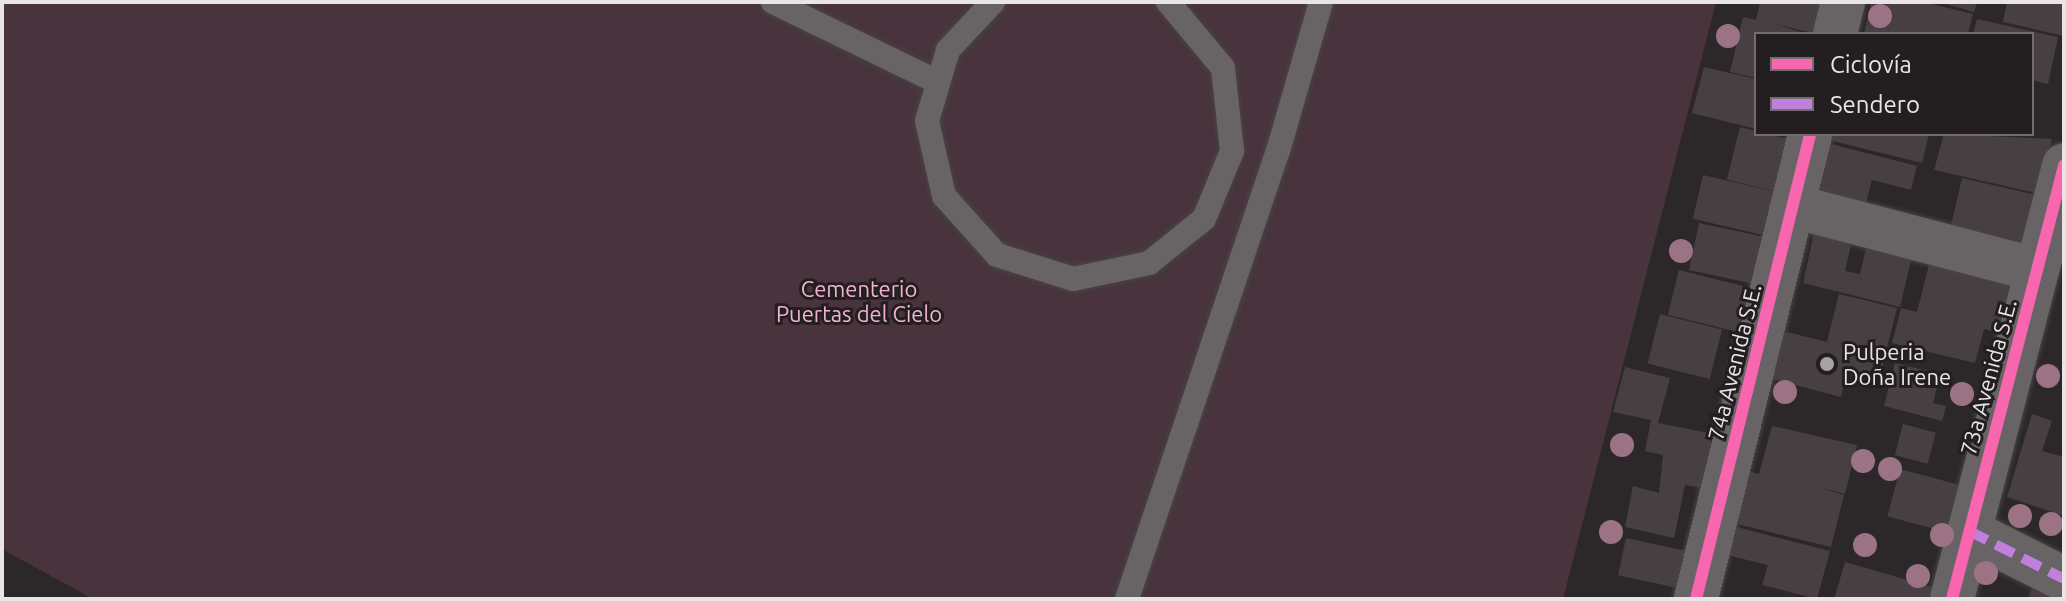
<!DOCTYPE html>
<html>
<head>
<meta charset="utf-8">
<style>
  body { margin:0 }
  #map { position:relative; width:2066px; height:601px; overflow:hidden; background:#2c282a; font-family:Ubuntu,sans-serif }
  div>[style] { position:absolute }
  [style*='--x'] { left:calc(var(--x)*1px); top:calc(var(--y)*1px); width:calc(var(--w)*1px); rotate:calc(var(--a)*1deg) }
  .green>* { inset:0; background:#49343e }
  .building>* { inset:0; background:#483f43; transform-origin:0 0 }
  .roads { filter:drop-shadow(0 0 2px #474445) drop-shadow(0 0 2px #474445) }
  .service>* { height:24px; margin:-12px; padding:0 12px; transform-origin:12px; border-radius:12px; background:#686466 }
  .minor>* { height:44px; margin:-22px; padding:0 22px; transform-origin:22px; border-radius:22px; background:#686466 }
  .quiet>* { height:10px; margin-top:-5px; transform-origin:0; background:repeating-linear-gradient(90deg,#c07fdc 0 20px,transparent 0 30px) }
  .cycleway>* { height:12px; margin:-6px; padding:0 6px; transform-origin:6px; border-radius:6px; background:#f766af }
  .trees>* { width:24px; height:24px; margin:-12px; border-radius:50%; background:#9b7385 }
  .dots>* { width:22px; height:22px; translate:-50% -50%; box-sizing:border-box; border:4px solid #231e20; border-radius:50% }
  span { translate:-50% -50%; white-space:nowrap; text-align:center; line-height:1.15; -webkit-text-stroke:6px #231e20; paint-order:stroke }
  .park-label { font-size:22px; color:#f5b1d0 }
  .poi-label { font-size:22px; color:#e9e5e7 }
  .left { translate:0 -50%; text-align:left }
  .street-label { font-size:22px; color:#e9e5e7 }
  .frame { position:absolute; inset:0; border:4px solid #e9e5e7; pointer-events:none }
  .legend { position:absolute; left:1754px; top:32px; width:280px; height:104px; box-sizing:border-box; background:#231e20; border:2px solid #726e70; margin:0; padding:10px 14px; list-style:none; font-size:24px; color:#e9e5e7 }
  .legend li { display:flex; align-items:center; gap:16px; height:40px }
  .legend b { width:40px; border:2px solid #726e70 }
</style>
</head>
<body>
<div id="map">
  <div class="green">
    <div style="clip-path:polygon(2px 2px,1716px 2px,1563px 599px,93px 599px,2px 549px)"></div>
  </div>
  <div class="building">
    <div style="clip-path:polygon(1760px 2px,1834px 2px,1817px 34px,1775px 24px,1807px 34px,1756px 34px,1756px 78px,1730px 72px,1743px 17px,1756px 20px)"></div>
    <div style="clip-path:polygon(1871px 2px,1924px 2px,1973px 14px,1968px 34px,1864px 34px)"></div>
    <div style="clip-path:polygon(1939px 2px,1977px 2px,1974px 12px)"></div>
    <div style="clip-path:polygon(2007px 2px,2064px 2px,2064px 36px,2003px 22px)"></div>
    <div style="clip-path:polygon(1977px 19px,2058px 37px,2048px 84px,2032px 80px,2032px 34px,1973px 34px)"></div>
    <div style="clip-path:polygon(1704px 67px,1756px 79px,1756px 129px,1692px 113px)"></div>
    <div style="left:1740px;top:127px;width:60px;height:54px;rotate:14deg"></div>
    <div style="clip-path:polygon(1827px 134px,1929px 134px,1922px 163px,1825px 139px)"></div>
    <div style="clip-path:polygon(1944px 134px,2052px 139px,2036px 193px,1934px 170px)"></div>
    <div style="clip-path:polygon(1823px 142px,1917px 166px,1911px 190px,1872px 180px,1864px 210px,1811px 196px)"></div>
    <div style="left:1703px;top:175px;width:84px;height:45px;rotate:13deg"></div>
    <div style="left:1962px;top:178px;width:76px;height:54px;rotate:13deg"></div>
    <div style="left:1699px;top:223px;width:79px;height:48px;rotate:12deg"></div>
    <div style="clip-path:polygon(1814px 233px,1852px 241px,1845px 271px,1860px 274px,1867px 245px,1912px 256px,1900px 307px,1803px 283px)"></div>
    <div style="clip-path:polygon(1930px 261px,2014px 281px,2002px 333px,1984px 329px,1975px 363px,1892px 343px,1901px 308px,1917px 312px)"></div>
    <div style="left:1679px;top:270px;width:72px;height:46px;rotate:14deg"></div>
    <div style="clip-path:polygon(1839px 294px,1897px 308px,1885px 355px,1837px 344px,1885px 357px,1879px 380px,1847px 371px,1841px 397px,1768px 378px,1779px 330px,1827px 342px)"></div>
    <div style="left:1660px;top:314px;width:64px;height:51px;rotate:14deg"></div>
    <div style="clip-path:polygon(1895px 363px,1940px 374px,1933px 403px,1946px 406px,1942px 421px,1884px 406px)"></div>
    <div style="clip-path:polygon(1625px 367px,1670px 378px,1658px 423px,1714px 434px,1701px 488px,1685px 485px,1674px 538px,1625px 527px,1633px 486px,1659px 493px,1663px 455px,1645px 451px,1651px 420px,1613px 412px)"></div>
    <div style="clip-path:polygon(2032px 414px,2052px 421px,2042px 451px,2064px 457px,2064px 516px,2007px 497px)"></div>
    <div style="left:1903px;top:424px;width:34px;height:32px;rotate:15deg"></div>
    <div style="clip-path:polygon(1772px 426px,1857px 445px,1845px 494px,1814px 486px,1844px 495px,1831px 547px,1725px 521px,1738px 469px,1759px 474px)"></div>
    <div style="left:1900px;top:469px;width:64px;height:49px;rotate:15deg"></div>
    <div style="clip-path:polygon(1725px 524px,1830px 551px,1817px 599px,1762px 585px,1768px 565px,1718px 553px)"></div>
    <div style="left:1626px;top:538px;width:66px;height:38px;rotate:12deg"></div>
    <div style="clip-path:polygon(1845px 562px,1936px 588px,1933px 599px,1834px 599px)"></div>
    <div style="clip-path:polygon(2037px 574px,2064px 599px,2028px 599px)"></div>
  </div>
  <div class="roads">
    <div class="service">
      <div style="--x:773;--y:2;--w:183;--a:25.9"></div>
      <div style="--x:993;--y:2;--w:66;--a:133.2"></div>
      <div style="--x:948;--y:50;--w:74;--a:106.5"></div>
      <div style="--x:927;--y:121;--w:77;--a:77.2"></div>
      <div style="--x:944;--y:196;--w:79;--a:48.1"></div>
      <div style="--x:997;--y:255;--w:80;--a:17.5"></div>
      <div style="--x:1073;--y:279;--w:78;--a:-11.9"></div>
      <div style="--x:1149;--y:263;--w:70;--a:-38.7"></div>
      <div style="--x:1204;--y:219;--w:74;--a:-67.6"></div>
      <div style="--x:1232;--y:151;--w:83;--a:-96.2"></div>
      <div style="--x:1223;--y:68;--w:86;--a:-129.8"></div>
      <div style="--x:1127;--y:599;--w:473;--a:-71.4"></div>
      <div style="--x:1278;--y:151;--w:155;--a:-73.9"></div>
    </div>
    <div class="minor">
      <div style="--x:1835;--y:34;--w:33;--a:-76"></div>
      <div style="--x:1793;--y:206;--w:252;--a:14.7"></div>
      <div style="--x:1969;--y:531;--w:106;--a:26.8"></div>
      <div style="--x:1696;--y:599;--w:479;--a:-76.2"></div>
      <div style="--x:1952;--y:599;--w:448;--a:-75.5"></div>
    </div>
  </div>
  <div class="quiet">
    <div style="--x:1969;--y:531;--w:106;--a:26.8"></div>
  </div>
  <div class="cycleway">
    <div style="--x:1696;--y:599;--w:479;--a:-76.2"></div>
    <div style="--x:1952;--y:599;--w:448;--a:-75.5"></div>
  </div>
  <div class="trees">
    <div style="left:1880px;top:16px"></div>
    <div style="left:1728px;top:36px"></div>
    <div style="left:1681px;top:251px"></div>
    <div style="left:2048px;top:376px"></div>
    <div style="left:1785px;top:392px"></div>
    <div style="left:1962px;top:394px"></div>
    <div style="left:1622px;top:445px"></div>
    <div style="left:1863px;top:461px"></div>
    <div style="left:1890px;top:469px"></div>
    <div style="left:2020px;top:516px"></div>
    <div style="left:2051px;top:524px"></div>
    <div style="left:1611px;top:532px"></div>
    <div style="left:1942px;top:535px"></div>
    <div style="left:1865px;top:545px"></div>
    <div style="left:1986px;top:573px"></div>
    <div style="left:1918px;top:576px"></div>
  </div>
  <div class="dots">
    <div style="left:1827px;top:364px;background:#a7a3a5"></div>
  </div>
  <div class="park-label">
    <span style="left:859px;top:301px">Cementerio<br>Puertas del Cielo</span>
  </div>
  <div class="poi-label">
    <span class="left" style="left:1843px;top:364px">Pulperia<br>Doña Irene</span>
  </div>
  <div class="street-label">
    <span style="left:1734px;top:362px;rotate:-76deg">74a Avenida S.E.</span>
    <span style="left:1988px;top:377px;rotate:-75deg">73a Avenida S.E.</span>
  </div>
  <div class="frame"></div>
  <ul class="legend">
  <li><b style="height:10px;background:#f766af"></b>Ciclovía</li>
  <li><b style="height:10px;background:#c07fdc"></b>Sendero</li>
  </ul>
</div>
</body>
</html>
